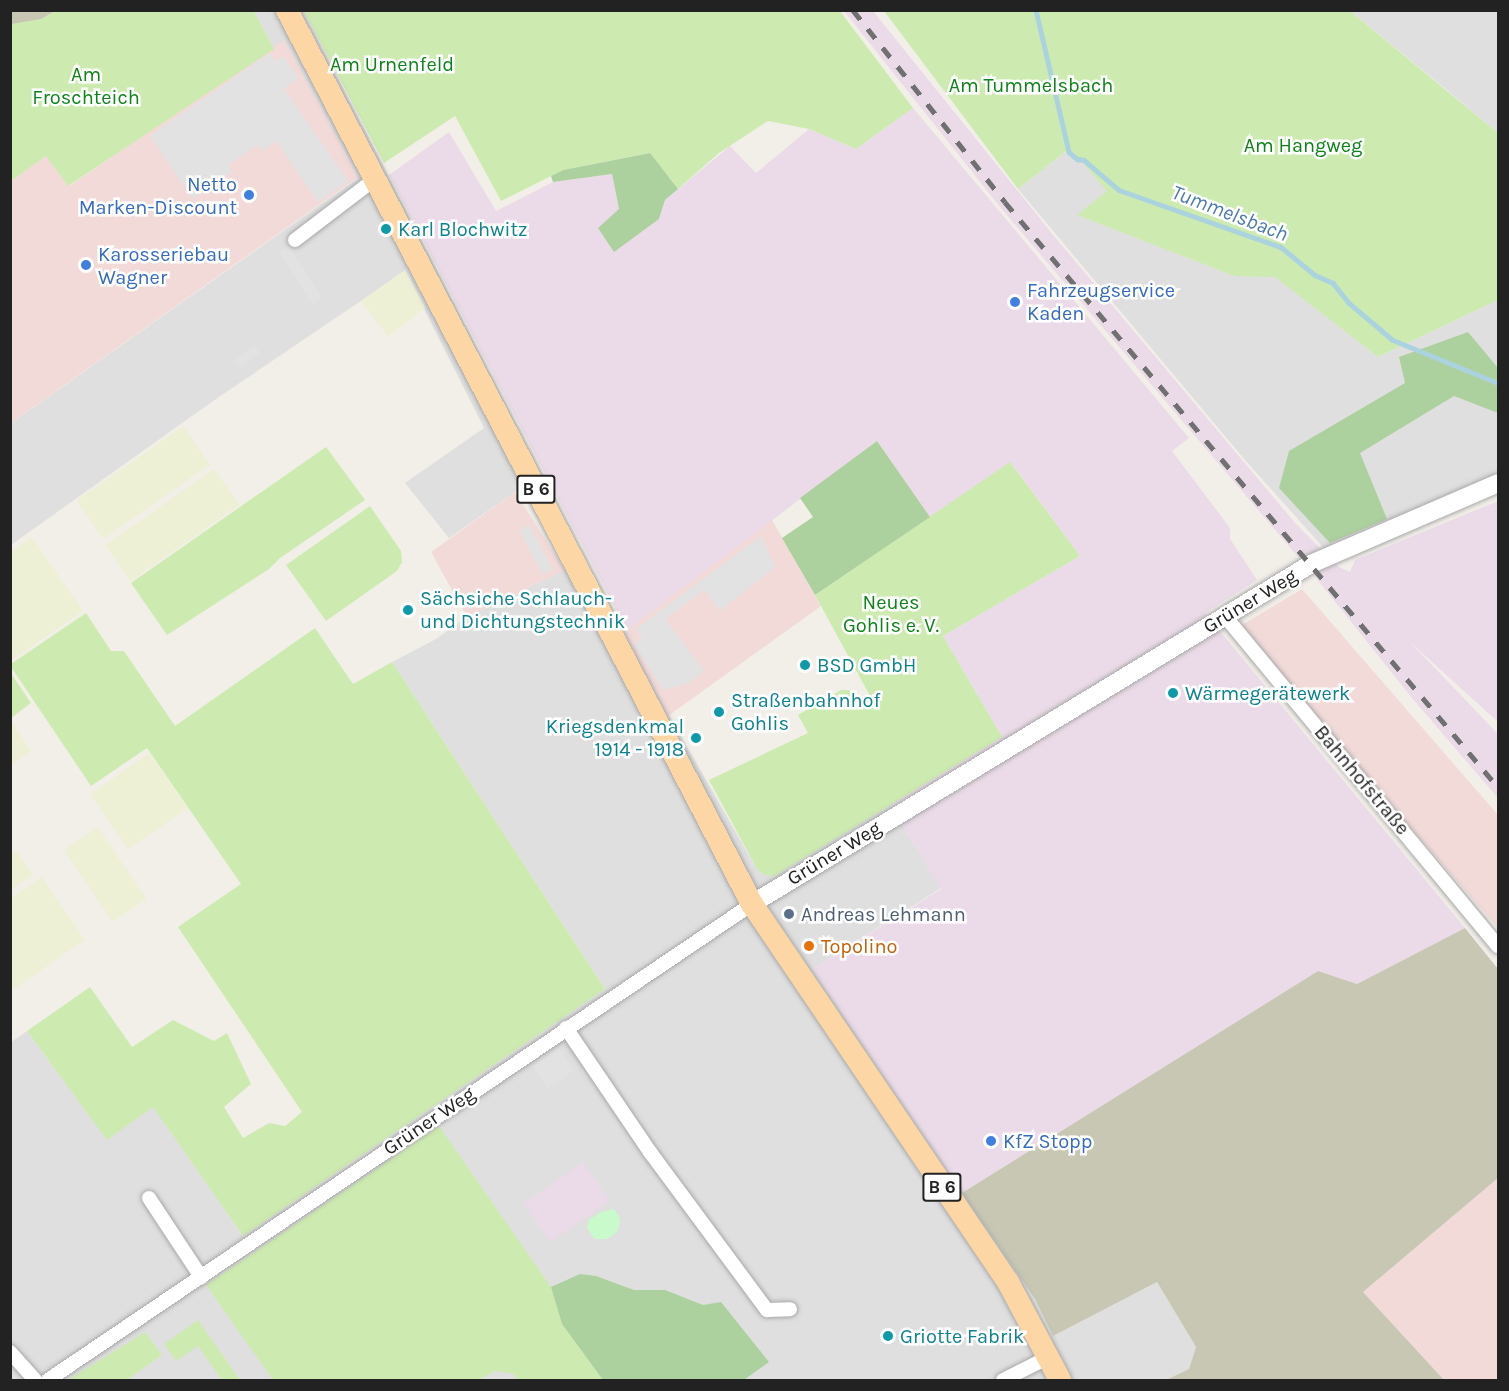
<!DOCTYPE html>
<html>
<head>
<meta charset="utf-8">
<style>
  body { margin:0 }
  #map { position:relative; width:1509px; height:1391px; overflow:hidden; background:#f2efe9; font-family:Karla,sans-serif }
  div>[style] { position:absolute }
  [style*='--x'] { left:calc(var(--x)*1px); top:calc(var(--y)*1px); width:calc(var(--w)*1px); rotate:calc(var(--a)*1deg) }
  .residential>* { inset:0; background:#e0dfdf }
  .commercial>* { inset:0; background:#f2dad9 }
  .industrial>* { inset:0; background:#ebdbe8; transform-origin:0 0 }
  .construction>* { inset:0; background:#c7c7b4 }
  .farmland>* { inset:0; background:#eef0d5; transform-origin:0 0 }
  .grass>* { inset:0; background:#cdebb0 }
  .forest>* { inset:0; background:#add19e }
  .park>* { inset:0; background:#c8facc }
  .parking>* { inset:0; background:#e2e2e2; transform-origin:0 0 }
  .stream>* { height:4.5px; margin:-2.25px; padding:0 2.25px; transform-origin:2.25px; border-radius:2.25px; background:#aad3df }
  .roads { filter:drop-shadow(0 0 2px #a9a9a9) drop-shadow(0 0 2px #a9a9a9) }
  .minor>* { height:14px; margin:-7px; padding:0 7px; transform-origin:7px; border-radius:7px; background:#fff }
  .tertiary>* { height:18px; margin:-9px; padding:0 9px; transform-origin:9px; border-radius:9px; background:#fff }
  .primary>* { height:22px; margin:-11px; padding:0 11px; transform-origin:11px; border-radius:11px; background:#fcd6a4 }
  .rail>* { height:4.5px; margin-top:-2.25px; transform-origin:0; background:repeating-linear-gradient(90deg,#707070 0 12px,transparent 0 24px) }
  .dots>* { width:16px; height:16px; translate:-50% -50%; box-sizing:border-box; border:3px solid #fff; border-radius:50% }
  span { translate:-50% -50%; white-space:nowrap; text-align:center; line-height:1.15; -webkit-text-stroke:5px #fff; paint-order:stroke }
  .shield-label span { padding:2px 4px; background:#fff; border:2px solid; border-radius:4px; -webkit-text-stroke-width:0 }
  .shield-label { font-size:18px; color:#222; font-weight:700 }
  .park-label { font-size:20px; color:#0c8416 }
  .shop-label { font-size:20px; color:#366cbe }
  .right { translate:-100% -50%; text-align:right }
  .left { translate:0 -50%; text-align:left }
  .culture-label { font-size:20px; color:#0d838f }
  .street-label { font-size:20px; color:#222 }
  .service-label { font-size:20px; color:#4e5e75 }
  .food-label { font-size:20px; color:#c56008 }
  .water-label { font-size:21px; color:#4a7aab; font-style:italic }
  .frame { position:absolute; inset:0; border:12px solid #222; pointer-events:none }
</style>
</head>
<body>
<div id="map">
  <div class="residential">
    <div style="clip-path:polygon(254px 11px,304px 11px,544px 479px,515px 492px,449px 538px,405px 483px,484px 428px,405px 271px,213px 401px,11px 545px,10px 424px,358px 178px,284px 40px,274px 49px)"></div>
    <div style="clip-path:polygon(1350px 11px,1498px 11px,1498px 133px,1442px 86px)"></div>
    <div style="clip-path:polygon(1070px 148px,1108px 191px,1078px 215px,1234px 276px,1275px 276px,1378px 357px,1498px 300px,1498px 483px,1331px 556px,1245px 460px,1018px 189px)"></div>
    <div style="clip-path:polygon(585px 560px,622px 633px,757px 869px,774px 876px,889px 804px,941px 888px,812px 969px,1035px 1299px,1053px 1336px,1157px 1282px,1196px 1347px,1189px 1369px,1166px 1380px,11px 1380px,10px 1043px,27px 1031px,107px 1139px,153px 1106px,243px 1236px,605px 989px,392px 662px,436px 639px,467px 617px)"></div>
  </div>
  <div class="commercial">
    <div style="clip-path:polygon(284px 40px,358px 177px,11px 423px,10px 181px,46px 156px,69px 186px)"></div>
    <div style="clip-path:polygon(515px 492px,565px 570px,467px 617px,431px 552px)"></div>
    <div style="clip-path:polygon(772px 520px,821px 606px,668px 716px,622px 633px)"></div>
    <div style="clip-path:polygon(1302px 589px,1498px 815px,1498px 928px,1345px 752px,1242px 625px)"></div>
    <div style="clip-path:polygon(1498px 1178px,1498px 1380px,1444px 1380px,1363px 1292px)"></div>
  </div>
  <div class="industrial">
    <div style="clip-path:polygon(844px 11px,873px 11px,1054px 236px,1296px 524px,1339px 567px,1350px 572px,1355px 560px,1498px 501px,1498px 722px,1410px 642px,1498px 734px,1498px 798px,1412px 698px,1316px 578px,1000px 207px)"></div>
    <div style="clip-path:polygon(913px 108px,1189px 438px,1172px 451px,1230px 528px,1230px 539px,1257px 580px,1205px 613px,1465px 928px,1357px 984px,1318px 971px,962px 1193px,812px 969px,941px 889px,889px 804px,1002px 737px,943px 636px,1080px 556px,1011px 463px,930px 517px,877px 441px,627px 630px,389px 175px,449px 132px,496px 211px,553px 182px,612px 174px,619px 209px,659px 219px,665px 200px,730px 146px,756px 173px,809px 129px,856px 149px)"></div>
    <div style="left:583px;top:1162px;width:47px;height:73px;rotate:55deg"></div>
  </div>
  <div class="construction">
    <div style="clip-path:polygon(11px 11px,55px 11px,42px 19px,14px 25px,11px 24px)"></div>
    <div style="clip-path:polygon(1465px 928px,1498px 969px,1498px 1178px,1363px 1292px,1444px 1380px,1166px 1380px,1189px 1369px,1196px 1347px,1157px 1282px,1053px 1336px,1035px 1299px,962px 1193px,1318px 971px,1357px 984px)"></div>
  </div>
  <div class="farmland">
    <div style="clip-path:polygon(405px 270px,425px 308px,388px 337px,361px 301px)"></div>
    <div style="left:183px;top:426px;width:47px;height:130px;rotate:55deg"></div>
    <div style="left:214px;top:469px;width:44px;height:133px;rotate:55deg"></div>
    <div style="clip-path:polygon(32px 537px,83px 611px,11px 661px,11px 552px)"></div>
    <div style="clip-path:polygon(11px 720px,31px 751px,11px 764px,10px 764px)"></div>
    <div style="left:149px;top:753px;width:67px;height:72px;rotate:55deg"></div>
    <div style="left:98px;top:827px;width:87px;height:41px;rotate:56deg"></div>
    <div style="clip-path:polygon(16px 850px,33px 875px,11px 890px,11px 854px)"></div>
    <div style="clip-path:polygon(42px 877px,85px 940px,11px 991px,11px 898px)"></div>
  </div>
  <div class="grass">
    <div style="clip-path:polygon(55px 11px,254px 11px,274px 49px,68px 186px,46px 156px,11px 181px,11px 24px,42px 19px)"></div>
    <div style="clip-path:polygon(304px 11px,840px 11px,913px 108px,856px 149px,809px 129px,768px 121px,719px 153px,678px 189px,649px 153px,563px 170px,501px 201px,455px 116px,384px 163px)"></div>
    <div style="clip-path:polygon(884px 11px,1350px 11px,1498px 133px,1498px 300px,1378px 357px,1275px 277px,1234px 276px,1077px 215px,1107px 191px,1070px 148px,1018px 189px)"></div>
    <div style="clip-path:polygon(326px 447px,365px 500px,280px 558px,269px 569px,167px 635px,131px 583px)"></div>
    <div style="clip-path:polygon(1010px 462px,1080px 556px,943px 636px,1002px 737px,774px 876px,764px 875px,757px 869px,709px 780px,808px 733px,798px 715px,841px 690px,849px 690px,865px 699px,870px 696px,815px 595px)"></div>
    <div style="clip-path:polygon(370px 506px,401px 551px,402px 562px,397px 571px,326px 621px,286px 565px)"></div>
    <div style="clip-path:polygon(86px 613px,111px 651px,124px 651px,175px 726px,315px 628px,353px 684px,392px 662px,605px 989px,243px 1236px,153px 1107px,107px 1140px,27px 1031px,90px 987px,132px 1047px,173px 1020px,214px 1041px,227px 1033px,251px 1084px,224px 1107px,243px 1138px,269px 1123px,285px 1126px,302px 1112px,178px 927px,241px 884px,147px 748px,91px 786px,11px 667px,11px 664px)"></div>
    <div style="clip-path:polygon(10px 672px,31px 703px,11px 718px,10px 718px)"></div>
    <div style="clip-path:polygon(439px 1126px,551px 1287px,562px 1324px,603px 1380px,517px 1380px,514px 1374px,495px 1371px,479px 1380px,273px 1380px,206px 1285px)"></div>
    <div style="clip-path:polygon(198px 1320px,240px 1380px,222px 1380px,198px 1346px,176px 1361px,164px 1344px)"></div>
    <div style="clip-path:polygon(145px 1332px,162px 1355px,127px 1380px,68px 1380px)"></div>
  </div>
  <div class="forest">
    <div style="clip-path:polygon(650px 153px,678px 189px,665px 200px,659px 219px,614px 252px,598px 228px,619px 209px,612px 174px,553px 182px,551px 176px,563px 170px)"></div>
    <div style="clip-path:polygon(1468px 332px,1498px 368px,1498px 413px,1454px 396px,1360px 453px,1387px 519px,1330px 543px,1279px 488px,1289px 451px,1405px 383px,1399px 357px)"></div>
    <div style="clip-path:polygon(877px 441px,930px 517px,815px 595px,782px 538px,813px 517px,800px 498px)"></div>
    <div style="clip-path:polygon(580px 1274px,596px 1276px,634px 1290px,665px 1290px,703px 1305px,721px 1302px,769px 1362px,744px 1380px,603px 1380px,562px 1324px,551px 1287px)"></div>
  </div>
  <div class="park">
    <div style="clip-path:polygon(613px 1209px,618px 1214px,620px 1222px,617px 1232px,607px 1239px,595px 1239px,587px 1228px,589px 1220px,601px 1212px)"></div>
  </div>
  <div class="parking">
    <div style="clip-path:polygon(270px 53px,275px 61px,283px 56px,298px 78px,284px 89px,348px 181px,318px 202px,276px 141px,262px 151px,257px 145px,228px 165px,232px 172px,193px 199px,150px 136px)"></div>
    <div style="left:289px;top:246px;width:61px;height:12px;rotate:57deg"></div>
    <div style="left:254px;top:345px;width:10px;height:25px;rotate:53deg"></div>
    <div style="left:529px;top:525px;width:50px;height:11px;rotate:62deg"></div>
    <div style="clip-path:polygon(761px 536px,775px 567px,720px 611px,704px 590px,665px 619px,704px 671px,689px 683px,664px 690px,634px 645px,642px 637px,636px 629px)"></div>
    <div style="left:559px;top:1048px;width:27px;height:32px;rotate:56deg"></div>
  </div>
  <div class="stream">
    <div style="--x:1036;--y:10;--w:146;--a:76.9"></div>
    <div style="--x:1069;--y:152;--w:11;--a:41"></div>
    <div style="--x:1077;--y:159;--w:7;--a:8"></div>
    <div style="--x:1084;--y:160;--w:46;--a:40.6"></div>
    <div style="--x:1119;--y:190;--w:172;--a:19.4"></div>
    <div style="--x:1281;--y:247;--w:44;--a:39.5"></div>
    <div style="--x:1315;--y:275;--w:20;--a:24"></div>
    <div style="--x:1333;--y:283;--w:26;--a:51"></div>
    <div style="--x:1349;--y:303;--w:57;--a:40.1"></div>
    <div style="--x:1393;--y:340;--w:113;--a:22.3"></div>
  </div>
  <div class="roads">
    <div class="minor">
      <div style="--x:295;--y:240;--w:101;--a:-37.3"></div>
      <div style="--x:1224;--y:615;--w:430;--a:50.4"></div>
      <div style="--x:566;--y:1028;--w:150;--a:55.9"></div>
      <div style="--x:650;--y:1152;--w:197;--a:53.5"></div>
      <div style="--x:767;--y:1310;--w:23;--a:-2"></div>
      <div style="--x:149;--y:1198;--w:95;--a:56.6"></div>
      <div style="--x:10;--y:1352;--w:38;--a:48"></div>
      <div style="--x:48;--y:1380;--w:850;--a:-34.06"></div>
      <div style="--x:1003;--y:1380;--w:51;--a:-26.6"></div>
    </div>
    <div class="tertiary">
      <div style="--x:752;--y:904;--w:654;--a:-31.31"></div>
      <div style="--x:1311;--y:564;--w:204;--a:-23.4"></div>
    </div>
    <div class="primary">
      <div style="--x:287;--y:10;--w:1008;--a:62.52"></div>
      <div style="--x:752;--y:904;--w:457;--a:55.9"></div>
      <div style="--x:1008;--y:1282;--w:111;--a:62"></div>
    </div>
  </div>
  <div class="rail">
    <div style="--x:853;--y:10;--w:245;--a:51.6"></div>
    <div style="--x:1005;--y:202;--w:765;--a:49.88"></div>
  </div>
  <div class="dots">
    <div style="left:249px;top:195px;background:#3f7fe0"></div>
    <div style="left:386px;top:229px;background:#0f9aa8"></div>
    <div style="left:86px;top:265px;background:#3f7fe0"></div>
    <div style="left:1015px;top:302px;background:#3f7fe0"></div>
    <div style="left:408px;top:610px;background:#0f9aa8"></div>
    <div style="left:805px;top:665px;background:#0f9aa8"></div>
    <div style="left:1173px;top:693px;background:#0f9aa8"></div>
    <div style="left:719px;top:712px;background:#0f9aa8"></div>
    <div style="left:696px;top:738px;background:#0f9aa8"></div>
    <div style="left:789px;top:914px;background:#5c6f8a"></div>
    <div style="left:809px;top:946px;background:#e8710a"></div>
    <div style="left:991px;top:1141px;background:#3f7fe0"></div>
    <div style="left:888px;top:1336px;background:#0f9aa8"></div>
  </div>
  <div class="shield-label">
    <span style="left:536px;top:489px">B 6</span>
    <span style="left:942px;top:1187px">B 6</span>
  </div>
  <div class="park-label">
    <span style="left:392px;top:64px">Am Urnenfeld</span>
    <span style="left:86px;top:86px">Am<br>Froschteich</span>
    <span style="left:1031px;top:85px">Am Tummelsbach</span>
    <span style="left:1303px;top:145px">Am Hangweg</span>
    <span style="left:891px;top:614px">Neues<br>Gohlis e. V.</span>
  </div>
  <div class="shop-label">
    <span class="right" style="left:237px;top:196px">Netto<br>Marken-Discount</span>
    <span class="left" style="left:98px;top:266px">Karosseriebau<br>Wagner</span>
    <span class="left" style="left:1027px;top:302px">Fahrzeugservice<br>Kaden</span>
    <span class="left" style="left:1003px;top:1141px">KfZ Stopp</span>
  </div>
  <div class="culture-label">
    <span class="left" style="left:398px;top:229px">Karl Blochwitz</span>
    <span class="left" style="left:420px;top:610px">Sächsiche Schlauch-<br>und Dichtungstechnik</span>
    <span class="left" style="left:817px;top:665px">BSD GmbH</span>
    <span class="left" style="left:1185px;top:693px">Wärmegerätewerk</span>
    <span class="left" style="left:731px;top:712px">Straßenbahnhof<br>Gohlis</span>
    <span class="right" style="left:684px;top:738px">Kriegsdenkmal<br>1914 - 1918</span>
    <span class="left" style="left:900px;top:1336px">Griotte Fabrik</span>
  </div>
  <div class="street-label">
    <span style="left:1250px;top:601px;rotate:-31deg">Grüner Weg</span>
    <span style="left:1362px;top:780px;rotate:50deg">Bahnhofstraße</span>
    <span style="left:834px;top:853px;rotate:-31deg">Grüner Weg</span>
    <span style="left:429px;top:1121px;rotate:-34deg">Grüner Weg</span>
  </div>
  <div class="service-label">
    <span class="left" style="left:801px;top:914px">Andreas Lehmann</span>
  </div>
  <div class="food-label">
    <span class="left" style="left:821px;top:946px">Topolino</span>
  </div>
  <div class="water-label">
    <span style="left:1230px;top:213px;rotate:21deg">Tummelsbach</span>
  </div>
  <div class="frame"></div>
</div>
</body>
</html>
